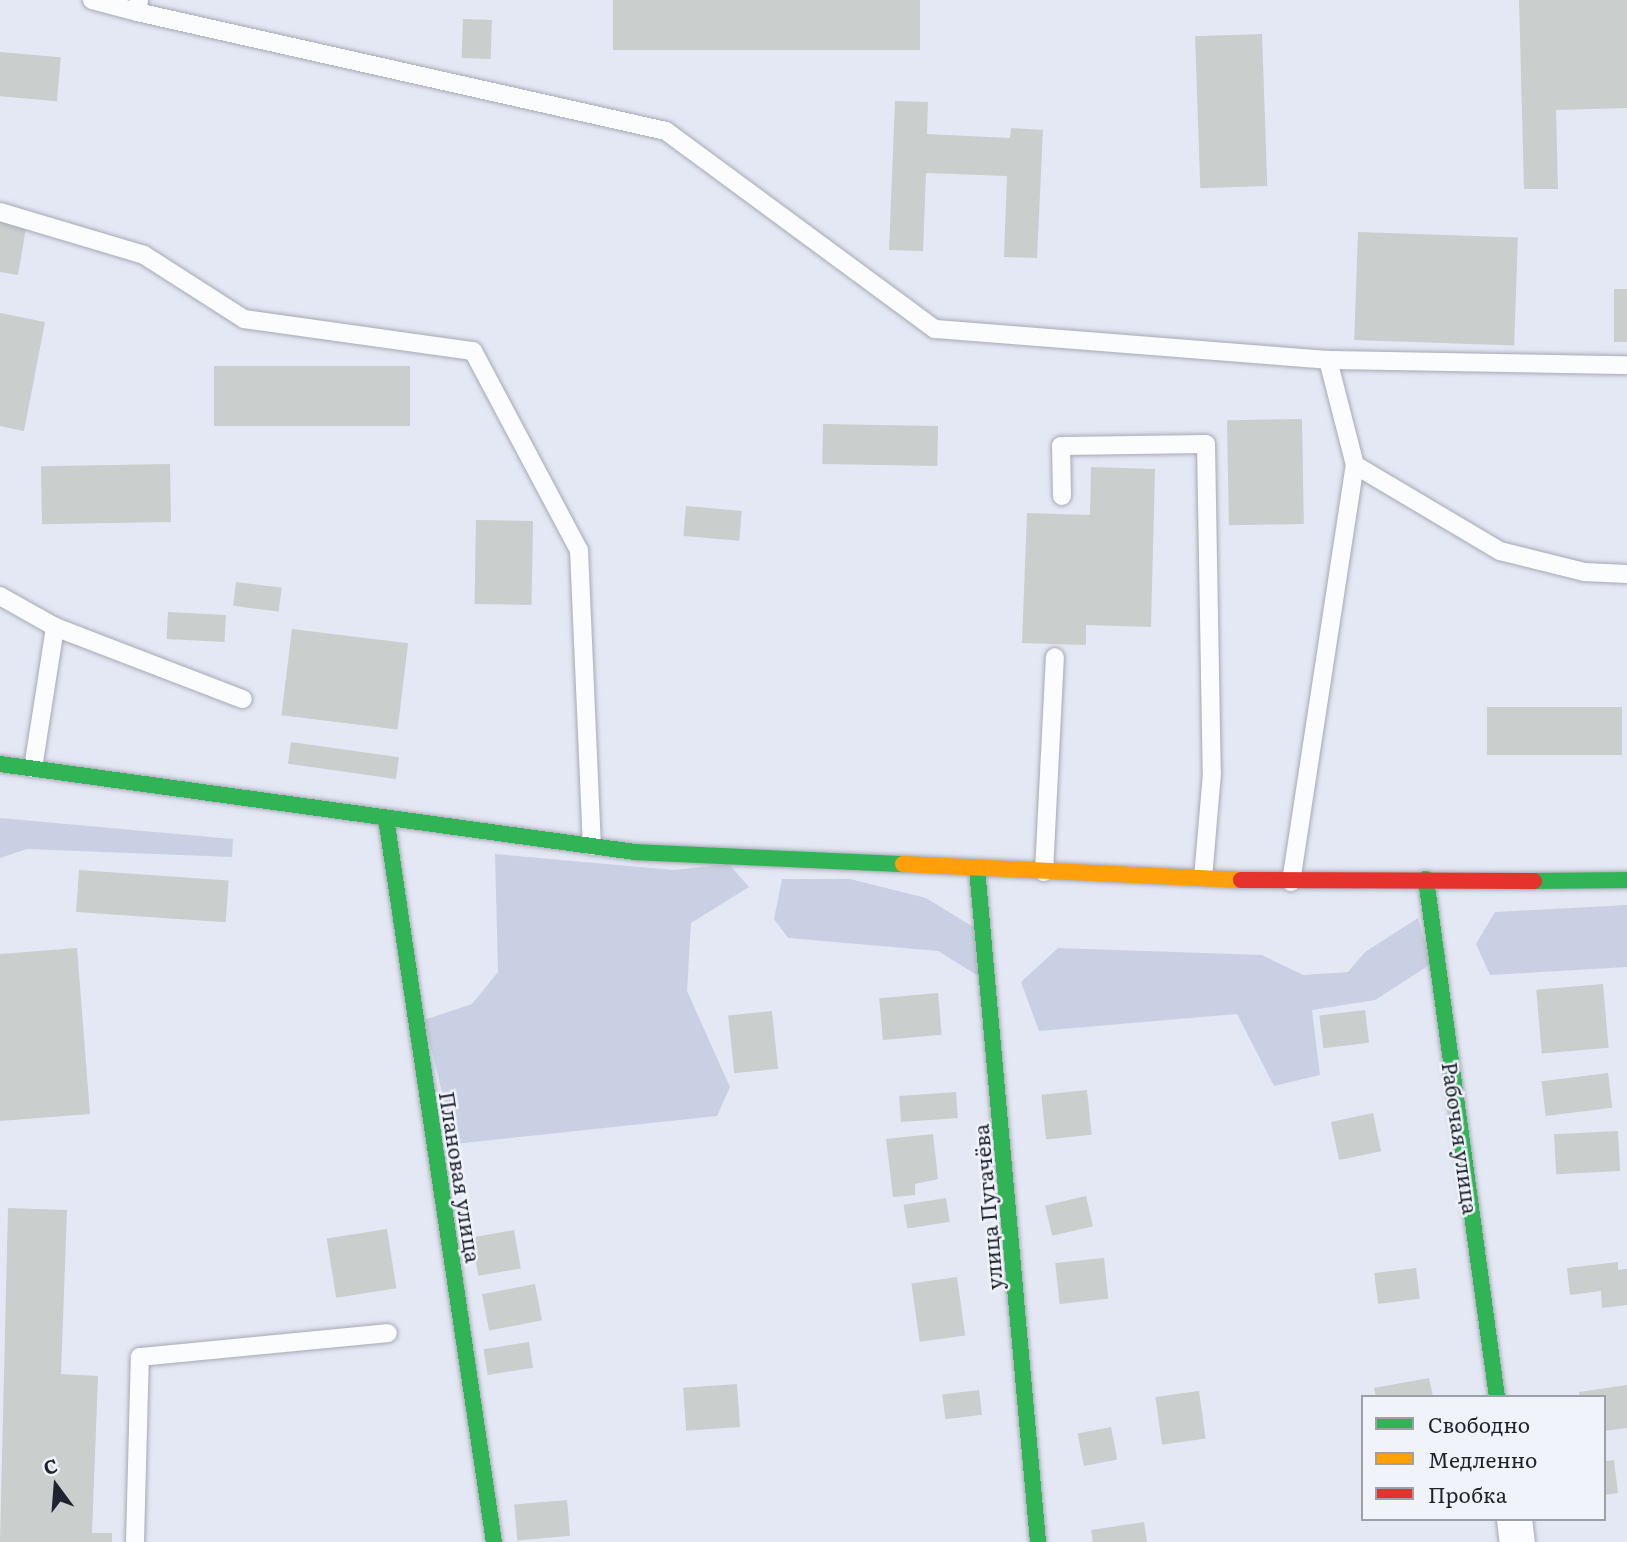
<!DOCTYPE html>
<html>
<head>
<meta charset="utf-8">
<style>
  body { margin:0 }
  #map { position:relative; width:1627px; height:1542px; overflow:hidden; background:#e4e8f4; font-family:Literata,serif }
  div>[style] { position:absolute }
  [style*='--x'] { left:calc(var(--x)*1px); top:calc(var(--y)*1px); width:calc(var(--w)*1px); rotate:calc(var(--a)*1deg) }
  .green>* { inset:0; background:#cad0e3 }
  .building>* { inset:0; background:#cacecc; transform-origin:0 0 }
  .roads { filter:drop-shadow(0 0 2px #a6a9b5) drop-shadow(0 0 2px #a6a9b5) }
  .lane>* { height:18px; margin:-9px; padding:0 9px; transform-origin:9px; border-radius:9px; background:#fbfcfd }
  .street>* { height:35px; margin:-17.5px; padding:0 17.5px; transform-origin:17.5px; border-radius:17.5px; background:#fbfcfd }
  .fast>* { height:16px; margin:-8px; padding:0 8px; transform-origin:8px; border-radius:8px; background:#30b455 }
  .slow>* { height:16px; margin:-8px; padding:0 8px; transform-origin:8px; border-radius:8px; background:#ff9f0a }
  .jam>* { height:16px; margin:-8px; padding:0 8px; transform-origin:8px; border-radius:8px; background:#e5322d }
  span { translate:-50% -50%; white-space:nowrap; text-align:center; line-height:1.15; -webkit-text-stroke:5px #f0f3fa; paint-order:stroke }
  .street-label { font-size:21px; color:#1f232f }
  .legend { position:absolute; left:1361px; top:1395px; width:245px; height:126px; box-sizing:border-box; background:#f0f3fa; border:2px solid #9ca0a9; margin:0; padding:9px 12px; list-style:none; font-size:21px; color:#1f232f }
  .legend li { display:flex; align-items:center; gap:14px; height:35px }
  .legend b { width:35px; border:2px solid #9ca0a9 }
  .north { position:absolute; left:21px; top:1451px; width:70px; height:70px; -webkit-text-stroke:5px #f0f3fa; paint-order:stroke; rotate:344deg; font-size:19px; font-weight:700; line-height:28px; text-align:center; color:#1f232f }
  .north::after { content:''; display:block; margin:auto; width:24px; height:32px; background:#1f232f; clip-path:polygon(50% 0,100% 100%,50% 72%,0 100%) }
</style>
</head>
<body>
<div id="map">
  <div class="green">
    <div style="clip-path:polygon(0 818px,233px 839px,232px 857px,27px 849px,0 858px)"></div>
    <div style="clip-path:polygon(495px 854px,674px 870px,729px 864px,749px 887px,691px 923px,687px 991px,730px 1087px,717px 1116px,455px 1144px,424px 1020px,472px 1004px,498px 972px)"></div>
    <div style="clip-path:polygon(782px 879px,850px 879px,926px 898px,975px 928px,980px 977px,938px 951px,788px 938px,774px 919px)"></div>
    <div style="clip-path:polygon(1627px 905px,1627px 967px,1490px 975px,1476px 944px,1495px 912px)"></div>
    <div style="clip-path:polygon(1418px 918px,1431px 964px,1375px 1000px,1312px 1010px,1320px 1075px,1274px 1086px,1237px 1014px,1039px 1031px,1021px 982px,1058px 948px,1262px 955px,1303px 975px,1348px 972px,1365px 952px)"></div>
  </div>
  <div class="building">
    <div style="left:613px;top:0;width:307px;height:50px"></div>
    <div style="clip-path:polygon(1519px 0,1627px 0,1627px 108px,1556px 110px,1558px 189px,1524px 189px)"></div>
    <div style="left:463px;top:19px;width:29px;height:39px;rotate:2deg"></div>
    <div style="left:1262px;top:34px;width:152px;height:67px;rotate:88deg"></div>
    <div style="left:0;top:52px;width:61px;height:44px;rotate:5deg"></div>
    <div style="clip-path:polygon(895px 101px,928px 102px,927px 134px,1010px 138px,1011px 128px,1043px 130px,1037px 258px,1004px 257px,1007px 176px,926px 173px,923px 251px,889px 250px)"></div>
    <div style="clip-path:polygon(0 218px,27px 222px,18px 275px,0 272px)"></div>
    <div style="left:1358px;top:232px;width:160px;height:108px;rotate:2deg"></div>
    <div style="left:1614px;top:289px;width:13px;height:53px"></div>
    <div style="clip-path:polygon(0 313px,45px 322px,24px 431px,0 426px)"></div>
    <div style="left:214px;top:366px;width:196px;height:60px"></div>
    <div style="left:1302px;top:419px;width:105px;height:75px;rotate:89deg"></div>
    <div style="left:823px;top:424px;width:115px;height:40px;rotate:1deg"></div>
    <div style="left:170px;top:464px;width:58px;height:129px;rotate:89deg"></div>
    <div style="clip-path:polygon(1091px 467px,1155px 469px,1151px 627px,1086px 625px,1086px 645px,1022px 643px,1027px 513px,1090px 515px)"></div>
    <div style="left:686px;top:506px;width:56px;height:30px;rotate:5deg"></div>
    <div style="left:476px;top:520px;width:57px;height:84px;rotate:1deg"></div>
    <div style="left:236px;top:582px;width:46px;height:24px;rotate:7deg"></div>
    <div style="left:168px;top:612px;width:58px;height:27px;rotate:3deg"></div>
    <div style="left:292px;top:629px;width:117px;height:87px;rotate:7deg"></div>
    <div style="left:1487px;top:707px;width:135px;height:48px"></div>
    <div style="left:291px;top:742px;width:109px;height:22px;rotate:8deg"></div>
    <div style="left:79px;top:870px;width:150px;height:42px;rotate:4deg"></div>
    <div style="clip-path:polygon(77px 948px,90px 1114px,0 1121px,0 954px)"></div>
    <div style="left:1603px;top:984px;width:64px;height:67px;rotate:85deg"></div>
    <div style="left:938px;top:993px;width:42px;height:59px;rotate:85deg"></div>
    <div style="left:1365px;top:1010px;width:33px;height:46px;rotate:83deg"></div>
    <div style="left:772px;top:1011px;width:58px;height:44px;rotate:84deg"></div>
    <div style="left:1608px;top:1073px;width:35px;height:67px;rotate:83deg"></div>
    <div style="left:1087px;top:1090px;width:45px;height:46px;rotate:84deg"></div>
    <div style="left:956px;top:1092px;width:26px;height:57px;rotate:86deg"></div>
    <div style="left:1373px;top:1113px;width:39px;height:43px;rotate:78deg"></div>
    <div style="left:1618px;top:1131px;width:40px;height:64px;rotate:87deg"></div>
    <div style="clip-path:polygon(933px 1134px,938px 1179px,915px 1184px,915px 1195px,893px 1197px,886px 1139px)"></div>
    <div style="left:1086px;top:1196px;width:31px;height:42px;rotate:77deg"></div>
    <div style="left:946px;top:1198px;width:24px;height:43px;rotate:81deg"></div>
    <div style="clip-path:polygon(8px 1208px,67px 1210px,61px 1374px,98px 1376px,92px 1533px,112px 1533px,112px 1542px,0 1542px)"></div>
    <div style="left:387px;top:1229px;width:60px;height:61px;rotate:81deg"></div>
    <div style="left:514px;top:1230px;width:39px;height:43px;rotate:80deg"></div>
    <div style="left:1104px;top:1258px;width:41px;height:49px;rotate:84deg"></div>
    <div style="clip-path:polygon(1618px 1262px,1618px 1270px,1627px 1269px,1627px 1305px,1602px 1308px,1601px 1291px,1570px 1295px,1567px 1268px)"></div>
    <div style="left:1416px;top:1268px;width:31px;height:42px;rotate:83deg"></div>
    <div style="left:957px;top:1277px;width:59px;height:46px;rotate:82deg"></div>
    <div style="left:535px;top:1284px;width:37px;height:54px;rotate:79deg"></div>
    <div style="left:529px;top:1342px;width:26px;height:46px;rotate:81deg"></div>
    <div style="clip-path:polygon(1429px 1378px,1433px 1397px,1376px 1397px,1374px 1388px)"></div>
    <div style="left:737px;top:1384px;width:43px;height:54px;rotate:86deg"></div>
    <div style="clip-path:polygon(1627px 1385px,1627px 1428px,1604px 1431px,1604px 1397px,1580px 1397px,1579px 1392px)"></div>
    <div style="left:979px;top:1390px;width:25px;height:37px;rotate:83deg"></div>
    <div style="left:1199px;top:1391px;width:48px;height:44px;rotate:82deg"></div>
    <div style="left:1111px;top:1427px;width:33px;height:34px;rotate:79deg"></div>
    <div style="clip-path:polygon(1614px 1460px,1618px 1493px,1604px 1495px,1604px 1461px)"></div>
    <div style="left:567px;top:1500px;width:36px;height:53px;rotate:85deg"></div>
    <div style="clip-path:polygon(1144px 1522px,1147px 1542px,1093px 1542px,1091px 1530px)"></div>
  </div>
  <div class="roads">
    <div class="lane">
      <div style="--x:92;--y:0;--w:47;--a:14.9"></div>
      <div style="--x:139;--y:0;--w:12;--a:99"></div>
      <div style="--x:137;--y:12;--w:542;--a:12.68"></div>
      <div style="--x:666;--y:131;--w:334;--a:36.4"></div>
      <div style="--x:935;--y:329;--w:394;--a:4.5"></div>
      <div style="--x:1328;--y:360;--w:299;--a:1"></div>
      <div style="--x:0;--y:212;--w:150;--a:16.6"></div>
      <div style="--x:144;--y:255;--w:119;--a:32.6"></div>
      <div style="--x:244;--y:319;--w:231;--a:8"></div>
      <div style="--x:473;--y:351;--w:225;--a:62"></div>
      <div style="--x:579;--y:550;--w:296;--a:87.5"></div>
      <div style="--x:1328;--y:360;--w:108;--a:75.6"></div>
      <div style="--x:1355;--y:465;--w:169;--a:30.7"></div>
      <div style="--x:1500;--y:551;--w:87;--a:14"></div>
      <div style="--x:1584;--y:572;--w:43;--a:2.7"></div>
      <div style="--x:1062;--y:496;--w:50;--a:-91.1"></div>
      <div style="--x:1061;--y:446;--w:145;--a:-0.8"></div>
      <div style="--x:1206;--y:444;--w:329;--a:89"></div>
      <div style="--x:1212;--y:773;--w:104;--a:94.9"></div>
      <div style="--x:0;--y:596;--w:63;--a:29.4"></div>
      <div style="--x:55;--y:627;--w:201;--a:21"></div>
      <div style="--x:33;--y:768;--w:143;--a:-81.1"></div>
      <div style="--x:1044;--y:872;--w:215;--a:-87.1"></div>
      <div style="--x:1291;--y:882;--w:422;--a:-81.3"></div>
      <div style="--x:135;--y:1542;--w:185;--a:-88.5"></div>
      <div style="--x:140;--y:1357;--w:249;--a:-5.5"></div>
    </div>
    <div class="street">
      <div style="--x:1514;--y:1519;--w:23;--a:83"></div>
    </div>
    <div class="fast">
      <div style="--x:0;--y:764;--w:641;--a:7.89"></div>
      <div style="--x:635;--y:852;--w:268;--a:2.6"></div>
      <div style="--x:386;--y:818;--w:732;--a:81.52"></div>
      <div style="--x:977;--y:869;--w:676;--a:84.82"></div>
      <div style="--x:1426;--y:879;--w:523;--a:82.2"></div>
      <div style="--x:1534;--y:881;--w:93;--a:-0.6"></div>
    </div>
    <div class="slow">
      <div style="--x:903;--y:864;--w:338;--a:2.7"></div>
    </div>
    <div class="jam">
      <div style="--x:1241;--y:880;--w:293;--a:0.2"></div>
    </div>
  </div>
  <div class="street-label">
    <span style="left:1461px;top:1138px;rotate:82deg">Рабочая улица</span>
    <span style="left:461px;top:1177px;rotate:81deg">Плановая улица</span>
    <span style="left:987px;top:1207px;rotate:-95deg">улица Пугачёва</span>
  </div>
  <ul class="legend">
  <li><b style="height:9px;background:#30b455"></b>Свободно</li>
  <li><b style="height:9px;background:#ff9f0a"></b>Медленно</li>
  <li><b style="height:9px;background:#e5322d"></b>Пробка</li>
  </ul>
  <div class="north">С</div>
</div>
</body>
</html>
